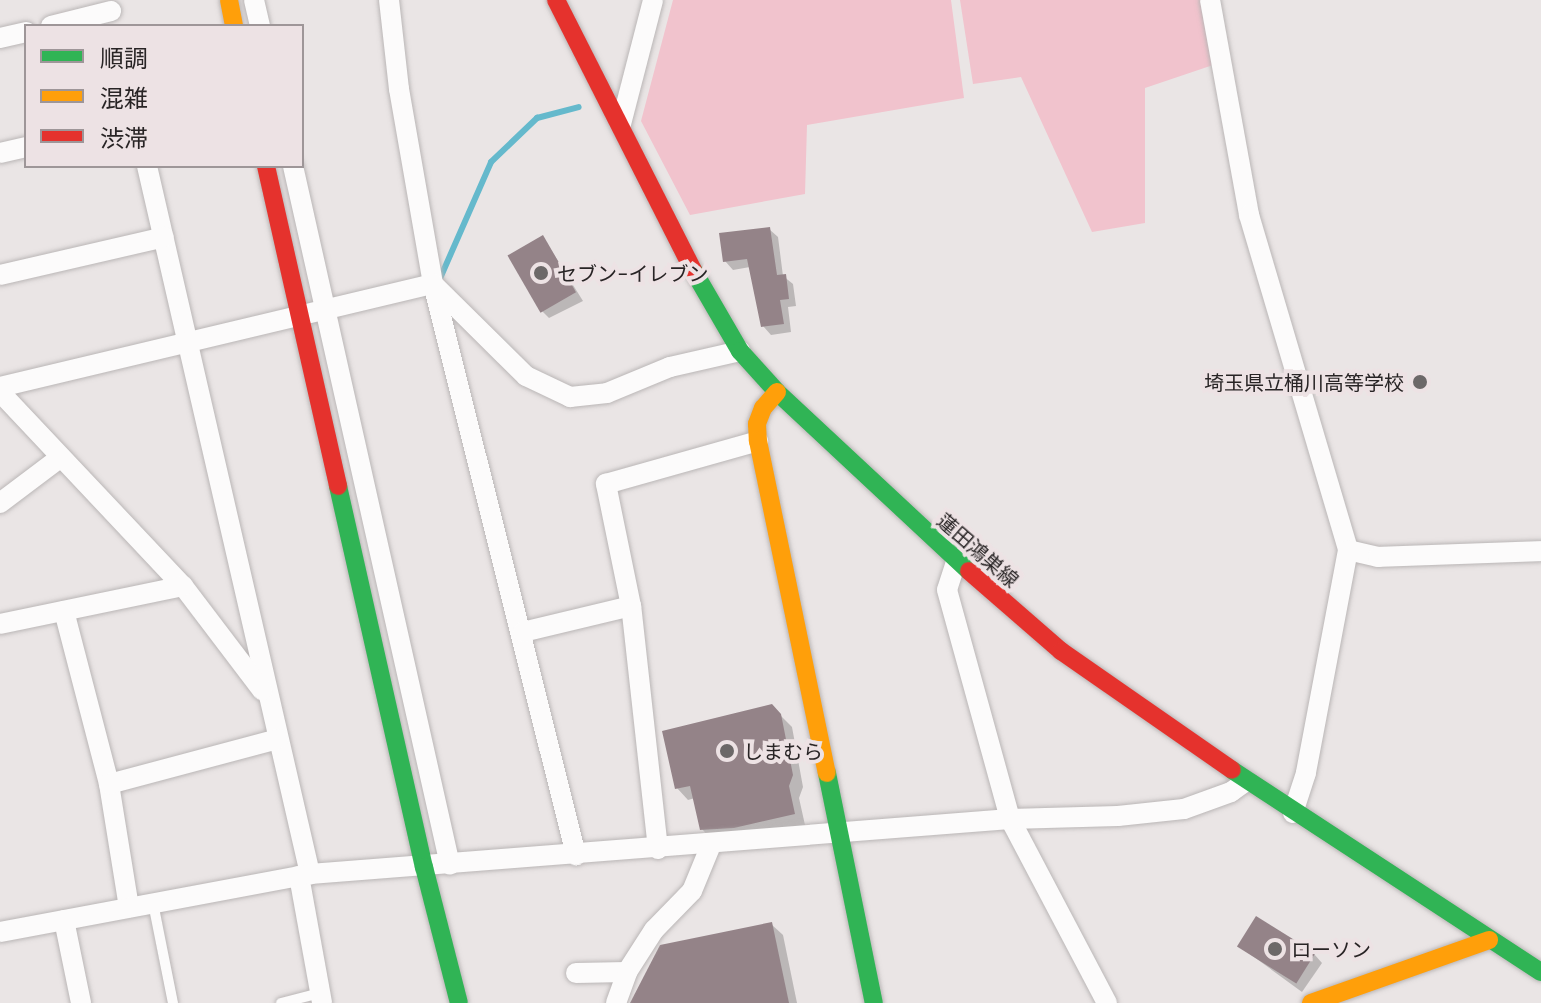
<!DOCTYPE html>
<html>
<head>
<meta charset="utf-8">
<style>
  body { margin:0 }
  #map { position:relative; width:1541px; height:1003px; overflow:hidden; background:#eae5e5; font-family:Merriweather,"Noto Sans JP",serif }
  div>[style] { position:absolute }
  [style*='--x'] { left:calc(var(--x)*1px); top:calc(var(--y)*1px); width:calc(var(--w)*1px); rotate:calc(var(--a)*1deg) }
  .green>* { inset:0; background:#f1c3cd }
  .shadow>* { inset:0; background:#0003 }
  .stream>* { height:6px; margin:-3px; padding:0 3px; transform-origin:3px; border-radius:3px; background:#65b9cc }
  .building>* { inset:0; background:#948388; transform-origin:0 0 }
  .roads { filter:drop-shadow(0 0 2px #bab6b6) drop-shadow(0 0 2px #bab6b6) }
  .lane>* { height:10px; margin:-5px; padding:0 5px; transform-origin:5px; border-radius:5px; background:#fcfbfb }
  .street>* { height:20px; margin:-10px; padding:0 10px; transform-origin:10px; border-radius:10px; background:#fcfbfb }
  .fast>* { height:18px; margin:-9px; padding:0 9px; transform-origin:9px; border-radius:9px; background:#30b455 }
  .slow>* { height:18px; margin:-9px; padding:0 9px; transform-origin:9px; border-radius:9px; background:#ff9f0a }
  .jam>* { height:18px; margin:-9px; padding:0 9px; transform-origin:9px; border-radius:9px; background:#e5322d }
  .dots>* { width:22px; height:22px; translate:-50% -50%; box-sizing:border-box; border:4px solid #ede2e4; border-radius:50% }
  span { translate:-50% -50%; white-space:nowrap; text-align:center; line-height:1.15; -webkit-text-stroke:8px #ede2e4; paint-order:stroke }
  .poi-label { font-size:20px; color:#282425 }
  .left { translate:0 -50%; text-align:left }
  .right { translate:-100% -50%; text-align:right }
  .street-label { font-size:20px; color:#282425 }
  .legend { position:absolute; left:24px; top:24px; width:280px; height:144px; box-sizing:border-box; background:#ede2e4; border:2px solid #9e9698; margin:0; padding:10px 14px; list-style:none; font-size:24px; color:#282425 }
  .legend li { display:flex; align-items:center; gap:16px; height:40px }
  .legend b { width:40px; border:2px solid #9e9698 }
</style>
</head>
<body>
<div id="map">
  <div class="green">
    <div style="clip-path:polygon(673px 0,951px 0,964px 98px,807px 125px,805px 194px,690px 215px,641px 121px)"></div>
    <div style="clip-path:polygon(960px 0,1210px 0,1219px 63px,1145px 88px,1145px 223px,1092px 232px,1021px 77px,973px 84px)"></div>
  </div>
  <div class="shadow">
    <div style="clip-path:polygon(769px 229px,778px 237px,783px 276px,793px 284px,796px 306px,788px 307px,791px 332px,771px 335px,763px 326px,750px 267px,733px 270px,725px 261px)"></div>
    <div style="clip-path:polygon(543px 237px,583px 301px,549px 318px,541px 310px)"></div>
    <div style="clip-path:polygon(771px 706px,792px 727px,803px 787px,799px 798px,805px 825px,713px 841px,702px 829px,695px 798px,688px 800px,677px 788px)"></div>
    <div style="clip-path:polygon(771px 924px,783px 935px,797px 1003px,632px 1003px)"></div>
    <div style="clip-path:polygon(1239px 946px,1314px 954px,1322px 963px,1302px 992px)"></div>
  </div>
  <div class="stream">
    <div style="--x:438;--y:283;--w:132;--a:-66.3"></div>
    <div style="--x:491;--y:162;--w:64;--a:-43.7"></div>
    <div style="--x:537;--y:118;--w:43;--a:-14.7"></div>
  </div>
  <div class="building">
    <div style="clip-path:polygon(770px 227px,777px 275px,786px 274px,789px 299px,780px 300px,784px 324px,761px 327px,747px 259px,723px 262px,719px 233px)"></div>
    <div style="left:543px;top:235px;width:66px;height:41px;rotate:60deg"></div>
    <div style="clip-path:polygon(772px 704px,781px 714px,793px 775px,789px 786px,795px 814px,734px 828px,700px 830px,690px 786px,675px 789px,662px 731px)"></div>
    <div style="left:1256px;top:916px;width:70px;height:36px;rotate:32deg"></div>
    <div style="clip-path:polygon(772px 922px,789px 1003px,630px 1003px,660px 945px)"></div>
  </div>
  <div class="roads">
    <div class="lane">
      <div style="--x:153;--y:903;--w:102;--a:78.7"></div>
      <div style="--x:281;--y:1003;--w:40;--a:-14.4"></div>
    </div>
    <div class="street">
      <div style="--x:254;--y:0;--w:27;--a:77"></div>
      <div style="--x:389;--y:0;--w:90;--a:83.6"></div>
      <div style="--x:399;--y:89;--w:198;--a:80.1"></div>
      <div style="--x:433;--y:284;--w:589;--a:75.94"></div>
      <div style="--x:1210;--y:0;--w:219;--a:79.7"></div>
      <div style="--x:1249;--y:215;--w:349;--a:73.5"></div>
      <div style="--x:1348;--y:550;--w:227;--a:100.7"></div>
      <div style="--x:1306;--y:773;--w:42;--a:108"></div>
      <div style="--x:51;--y:26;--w:62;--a:-14"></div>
      <div style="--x:0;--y:38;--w:27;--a:-13"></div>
      <div style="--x:621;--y:124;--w:128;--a:-75.5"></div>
      <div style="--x:0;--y:153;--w:27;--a:-13"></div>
      <div style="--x:147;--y:166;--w:727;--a:77.03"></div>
      <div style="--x:293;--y:166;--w:716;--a:77.34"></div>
      <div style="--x:0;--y:275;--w:168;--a:-13"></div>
      <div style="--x:433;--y:284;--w:131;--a:44.7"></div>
      <div style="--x:526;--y:376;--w:49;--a:25.5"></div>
      <div style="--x:570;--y:397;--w:37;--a:-6"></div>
      <div style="--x:607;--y:393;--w:68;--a:-22.4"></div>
      <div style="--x:670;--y:367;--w:72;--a:-12.9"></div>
      <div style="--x:0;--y:387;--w:445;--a:-13.4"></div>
      <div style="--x:0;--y:392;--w:267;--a:46.7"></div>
      <div style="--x:183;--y:586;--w:131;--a:52.8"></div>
      <div style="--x:0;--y:503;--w:76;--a:-37"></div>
      <div style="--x:1348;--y:550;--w:31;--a:13"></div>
      <div style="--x:1378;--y:557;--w:163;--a:-2.1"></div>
      <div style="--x:956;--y:562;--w:29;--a:108"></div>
      <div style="--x:947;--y:590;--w:238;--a:74.6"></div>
      <div style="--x:1010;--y:819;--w:208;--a:62.2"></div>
      <div style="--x:64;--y:611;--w:179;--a:75.4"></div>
      <div style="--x:109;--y:784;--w:125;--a:80.8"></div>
      <div style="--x:0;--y:624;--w:187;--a:-11.7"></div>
      <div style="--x:523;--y:632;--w:111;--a:-13.5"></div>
      <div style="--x:109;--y:784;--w:175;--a:-14.9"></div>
      <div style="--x:658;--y:849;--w:244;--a:-96.3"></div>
      <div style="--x:631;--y:606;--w:125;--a:-101.6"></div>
      <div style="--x:606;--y:484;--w:158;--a:-15.8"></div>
      <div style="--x:299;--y:876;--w:129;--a:79.7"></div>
      <div style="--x:64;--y:920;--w:85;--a:78.4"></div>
      <div style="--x:0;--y:932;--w:315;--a:-10.6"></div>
      <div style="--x:310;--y:874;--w:702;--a:-4.49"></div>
      <div style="--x:1010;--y:819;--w:108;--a:-1.6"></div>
      <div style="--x:1118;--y:816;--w:66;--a:-6.1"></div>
      <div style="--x:1184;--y:809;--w:50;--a:-19.9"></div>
      <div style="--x:1231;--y:792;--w:19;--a:-36"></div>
      <div style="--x:576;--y:973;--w:51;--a:-1.1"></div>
      <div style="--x:616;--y:1003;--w:33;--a:-70"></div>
      <div style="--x:627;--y:972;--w:50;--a:-57.3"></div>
      <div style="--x:654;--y:930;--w:54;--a:-45.7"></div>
      <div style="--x:692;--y:891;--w:50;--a:-67.6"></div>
    </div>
    <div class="fast">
      <div style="--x:693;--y:270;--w:94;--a:59.9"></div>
      <div style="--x:740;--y:351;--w:55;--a:47.9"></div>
      <div style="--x:777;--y:392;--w:262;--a:43"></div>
      <div style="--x:338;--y:486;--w:391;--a:77.3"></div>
      <div style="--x:424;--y:867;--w:140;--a:75.6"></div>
      <div style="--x:1232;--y:770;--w:369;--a:33.2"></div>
      <div style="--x:827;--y:773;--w:235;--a:78.5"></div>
    </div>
    <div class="slow">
      <div style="--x:229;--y:0;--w:26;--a:79"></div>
      <div style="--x:777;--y:392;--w:21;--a:131"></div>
      <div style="--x:763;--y:408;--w:17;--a:111"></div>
      <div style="--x:757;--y:424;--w:17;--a:87"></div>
      <div style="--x:758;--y:441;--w:339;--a:78.3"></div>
      <div style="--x:1311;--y:1003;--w:189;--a:-19.5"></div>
    </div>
    <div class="jam">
      <div style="--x:556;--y:0;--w:303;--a:63.1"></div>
      <div style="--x:266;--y:166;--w:328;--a:77.3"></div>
      <div style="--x:969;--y:571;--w:122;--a:41"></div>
      <div style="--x:1061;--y:651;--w:208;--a:34.8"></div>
    </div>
  </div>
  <div class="dots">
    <div style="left:541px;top:273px;background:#6c6868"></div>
    <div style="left:1420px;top:382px;background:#6c6868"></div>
    <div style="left:727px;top:751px;background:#6c6868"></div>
    <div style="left:1275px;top:949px;background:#6c6868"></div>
  </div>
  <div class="poi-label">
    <span class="left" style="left:557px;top:273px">セブン-イレブン</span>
    <span class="right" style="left:1404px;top:382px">埼玉県立桶川高等学校</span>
    <span class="left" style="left:743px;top:751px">しまむら</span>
    <span class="left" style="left:1291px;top:949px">ローソン</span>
  </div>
  <div class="street-label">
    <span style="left:978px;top:550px;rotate:41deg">蓮田鴻巣線</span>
  </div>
  <ul class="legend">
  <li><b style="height:10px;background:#30b455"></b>順調</li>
  <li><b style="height:10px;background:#ff9f0a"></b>混雑</li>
  <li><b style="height:10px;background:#e5322d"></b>渋滞</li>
  </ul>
</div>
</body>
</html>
